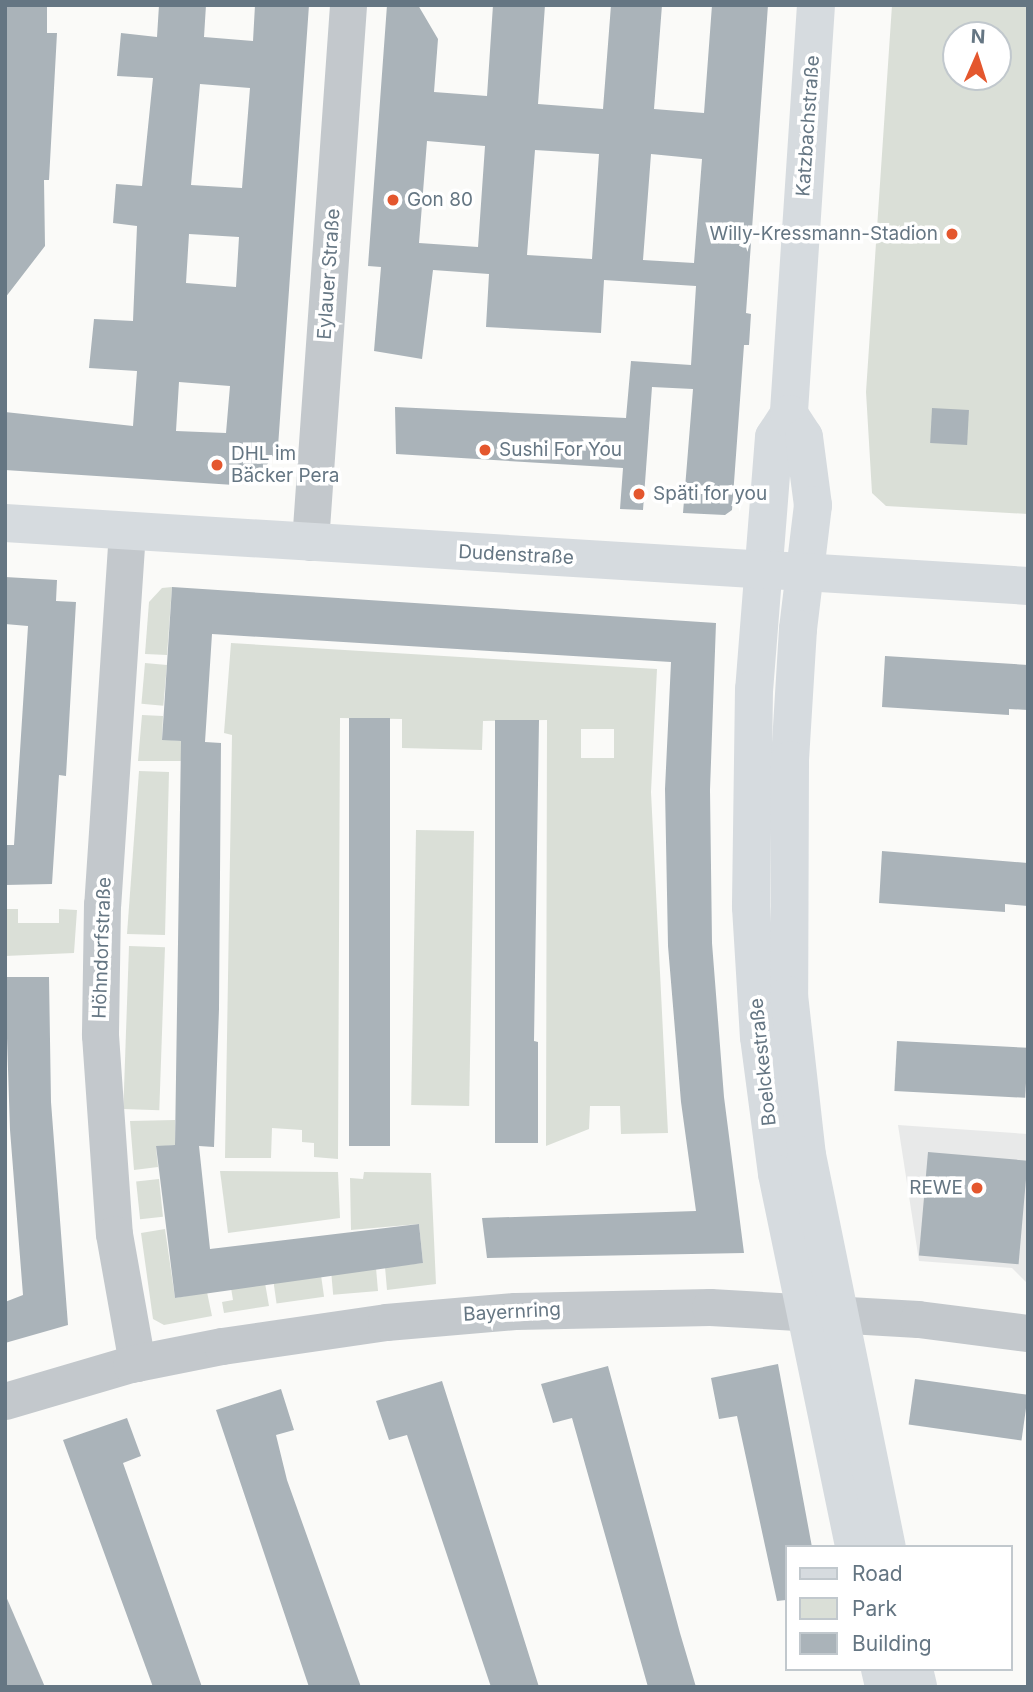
<!DOCTYPE html>
<html>
<head>
<meta charset="utf-8">
<style>
  body { margin:0 }
  #map { position:relative; width:1033px; height:1692px; overflow:hidden; background:#fafaf8; font-family:Inter,sans-serif }
  div>[style] { position:absolute }
  [style*='--x'] { left:calc(var(--x)*1px); top:calc(var(--y)*1px); width:calc(var(--w)*1px); rotate:calc(var(--a)*1deg) }
  .built>* { inset:0; background:#e8e9e9 }
  .green>* { inset:0; background:#dadfd7; transform-origin:0 0 }
  .building>* { inset:0; background:#aab3b9; transform-origin:0 0 }
  .minor>* { height:37px; margin:-18.5px; padding:0 18.5px; transform-origin:18.5px; border-radius:18.5px; background:#c3c8cc }
  .major>* { height:38px; margin:-19px; padding:0 19px; transform-origin:19px; border-radius:19px; background:#d6dbdf }
  .dots>* { width:19px; height:19px; translate:-50% -50%; box-sizing:border-box; border:4px solid #fff; border-radius:50% }
  span { translate:-50% -50%; white-space:nowrap; text-align:center; line-height:1.15; -webkit-text-stroke:7px #fff; paint-order:stroke }
  .street-label { font-size:19px; color:#657683 }
  .poi-label { font-size:19px; color:#657683 }
  .left { translate:0 -50%; text-align:left }
  .right { translate:-100% -50%; text-align:right }
  .frame { position:absolute; inset:0; border:7px solid #657683; pointer-events:none }
  .legend { position:absolute; left:785px; top:1545px; width:228px; height:126px; box-sizing:border-box; background:#fff; border:2px solid #c1c8cd; margin:0; padding:9px 12px; list-style:none; font-size:21px; color:#657683 }
  .legend li { display:flex; align-items:center; gap:14px; height:35px }
  .legend b { width:35px; border:2px solid #c1c8cd }
  .north { position:absolute; left:942px; top:21px; width:70px; height:70px; box-sizing:border-box; background:#fff; border:2px solid #c1c8cd; border-radius:50%; rotate:3deg; font-size:19px; font-weight:700; line-height:28px; text-align:center; color:#657683 }
  .north::after { content:''; display:block; margin:auto; width:24px; height:32px; background:#e4572e; clip-path:polygon(50% 0,100% 100%,50% 72%,0 100%) }
</style>
</head>
<body>
<div id="map">
  <div class="built">
    <div style="clip-path:polygon(898px 1125px,1028px 1134px,1028px 1284px,1012px 1268px,919px 1261px)"></div>
  </div>
  <div class="green">
    <div style="clip-path:polygon(evenodd,892px 5px,1028px 5px,1028px 514px,886px 506px,872px 493px,866px 392px,892px 5px,956px 35px,998px 35px,998px 77px,956px 77px,956px 35px)"></div>
    <div style="clip-path:polygon(172px 587px,167px 655px,145px 654px,149px 602px,162px 588px)"></div>
    <div style="clip-path:polygon(evenodd,231px 643px,657px 669px,651px 792px,668px 1133px,621px 1134px,620px 1106px,590px 1106px,589px 1129px,546px 1146px,547px 720px,483px 721px,482px 750px,402px 748px,402px 719px,340px 718px,338px 1159px,314px 1157px,314px 1143px,302px 1142px,302px 1130px,272px 1128px,271px 1158px,225px 1158px,232px 735px,224px 733px,231px 643px,614px 729px,614px 758px,581px 758px,581px 729px,614px 729px)"></div>
    <div style="left:145px;top:663px;width:22px;height:41px;rotate:5deg"></div>
    <div style="clip-path:polygon(142px 715px,163px 716px,162px 739px,181px 741px,181px 761px,138px 761px)"></div>
    <div style="clip-path:polygon(139px 771px,169px 772px,165px 935px,127px 934px)"></div>
    <div style="left:416px;top:830px;width:58px;height:275px;rotate:1deg"></div>
    <div style="clip-path:polygon(5px 909px,18px 909px,18px 923px,59px 923px,59px 909px,77px 910px,74px 953px,5px 956px)"></div>
    <div style="left:129px;top:946px;width:36px;height:163px;rotate:2deg"></div>
    <div style="clip-path:polygon(175px 1120px,175px 1145px,156px 1147px,158px 1167px,134px 1170px,130px 1121px)"></div>
    <div style="clip-path:polygon(220px 1171px,338px 1172px,340px 1218px,228px 1233px)"></div>
    <div style="clip-path:polygon(364px 1172px,431px 1173px,436px 1284px,387px 1290px,385px 1267px,423px 1263px,419px 1224px,351px 1230px,350px 1178px,363px 1179px)"></div>
    <div style="left:159px;top:1179px;width:38px;height:23px;rotate:84deg"></div>
    <div style="clip-path:polygon(165px 1229px,175px 1298px,207px 1292px,212px 1316px,164px 1325px,153px 1319px,141px 1233px)"></div>
    <div style="left:376px;top:1268px;width:23px;height:45px;rotate:85deg"></div>
    <div style="left:321px;top:1275px;width:22px;height:48px;rotate:82deg"></div>
    <div style="clip-path:polygon(265px 1283px,269px 1306px,224px 1313px,222px 1302px,233px 1300px,231px 1288px)"></div>
  </div>
  <div class="building">
    <div style="clip-path:polygon(5px 5px,47px 5px,47px 33px,57px 33px,49px 180px,44px 180px,45px 246px,5px 298px)"></div>
    <div style="clip-path:polygon(evenodd,159px 5px,206px 5px,204px 37px,253px 41px,255px 5px,309px 5px,278px 447px,262px 473px,234px 485px,5px 470px,5px 412px,133px 426px,137px 371px,89px 368px,94px 319px,133px 321px,137px 226px,113px 223px,116px 184px,142px 186px,153px 78px,117px 76px,121px 33px,157px 37px,159px 5px,200px 84px,250px 88px,242px 188px,191px 185px,200px 84px,159px 5px,189px 234px,239px 237px,236px 287px,186px 283px,189px 234px,159px 5px,179px 382px,230px 386px,226px 433px,176px 431px,179px 382px)"></div>
    <div style="clip-path:polygon(evenodd,387px 5px,418px 5px,438px 39px,434px 92px,487px 96px,493px 5px,545px 5px,538px 104px,603px 109px,611px 5px,662px 5px,654px 109px,704px 113px,712px 5px,768px 5px,746px 313px,751px 314px,749px 345px,744px 345px,732px 510px,725px 515px,683px 513px,693px 389px,652px 387px,643px 510px,620px 509px,623px 468px,396px 454px,395px 407px,626px 418px,631px 361px,691px 365px,696px 286px,604px 280px,601px 333px,486px 327px,489px 274px,433px 270px,422px 359px,374px 351px,381px 267px,368px 266px,387px 5px,427px 141px,485px 146px,478px 247px,419px 243px,427px 141px,387px 5px,535px 150px,599px 154px,592px 259px,527px 255px,535px 150px,387px 5px,651px 154px,702px 159px,694px 263px,643px 260px,651px 154px)"></div>
    <div style="left:932px;top:408px;width:37px;height:35px;rotate:3deg"></div>
    <div style="clip-path:polygon(5px 577px,57px 580px,56px 601px,76px 602px,66px 776px,59px 775px,52px 884px,5px 885px,5px 845px,14px 845px,28px 626px,5px 624px)"></div>
    <div style="clip-path:polygon(172px 587px,716px 623px,710px 790px,712px 943px,724px 1097px,744px 1253px,487px 1258px,482px 1218px,696px 1211px,681px 1102px,668px 946px,665px 789px,671px 662px,212px 634px,205px 742px,221px 743px,219px 1009px,214px 1147px,199px 1146px,210px 1249px,419px 1224px,423px 1263px,175px 1298px,156px 1146px,175px 1145px,181px 741px,162px 740px)"></div>
    <div style="clip-path:polygon(885px 656px,1028px 665px,1028px 710px,1009px 709px,1009px 715px,882px 707px)"></div>
    <div style="left:390px;top:718px;width:428px;height:41px;rotate:90deg"></div>
    <div style="clip-path:polygon(495px 720px,539px 720px,534px 1041px,538px 1042px,538px 1143px,495px 1143px)"></div>
    <div style="clip-path:polygon(882px 851px,1028px 863px,1028px 906px,1005px 904px,1005px 912px,879px 903px)"></div>
    <div style="clip-path:polygon(5px 977px,49px 977px,51px 1102px,68px 1325px,5px 1343px,5px 1302px,23px 1295px,10px 1130px)"></div>
    <div style="left:897px;top:1041px;width:131px;height:50px;rotate:3deg"></div>
    <div style="left:928px;top:1152px;width:100px;height:104px;rotate:5deg"></div>
    <div style="clip-path:polygon(778px 1364px,812px 1547px,786px 1547px,786px 1600px,777px 1601px,737px 1416px,719px 1419px,711px 1378px)"></div>
    <div style="clip-path:polygon(608px 1366px,680px 1633px,696px 1687px,648px 1687px,572px 1418px,553px 1423px,541px 1384px)"></div>
    <div style="left:915px;top:1379px;width:114px;height:46px;rotate:8deg"></div>
    <div style="clip-path:polygon(442px 1381px,507px 1585px,539px 1687px,491px 1687px,407px 1435px,389px 1440px,376px 1401px)"></div>
    <div style="clip-path:polygon(281px 1389px,294px 1430px,276px 1435px,287px 1480px,361px 1687px,309px 1687px,216px 1410px)"></div>
    <div style="clip-path:polygon(127px 1418px,141px 1456px,123px 1463px,202px 1687px,153px 1687px,63px 1440px)"></div>
    <div style="clip-path:polygon(5px 1594px,45px 1687px,5px 1687px)"></div>
  </div>
  <div class="minor">
    <div style="--x:127;--y:531;--w:374;--a:93.8"></div>
    <div style="--x:102;--y:904;--w:131;--a:90.9"></div>
    <div style="--x:100;--y:1035;--w:199;--a:86"></div>
    <div style="--x:114;--y:1234;--w:131;--a:79.9"></div>
    <div style="--x:310;--y:542;--w:538;--a:-85.95"></div>
    <div style="--x:5;--y:1401;--w:131;--a:-16.4"></div>
    <div style="--x:131;--y:1364;--w:93;--a:-11.2"></div>
    <div style="--x:222;--y:1346;--w:166;--a:-8.3"></div>
    <div style="--x:386;--y:1322;--w:129;--a:-4.9"></div>
    <div style="--x:515;--y:1311;--w:195;--a:-1.2"></div>
    <div style="--x:710;--y:1307;--w:208;--a:3.3"></div>
    <div style="--x:918;--y:1319;--w:111;--a:7.3"></div>
  </div>
  <div class="major">
    <div style="--x:816;--y:5;--w:410;--a:93.8"></div>
    <div style="--x:789;--y:414;--w:27;--a:123"></div>
    <div style="--x:774;--y:437;--w:253;--a:94.5"></div>
    <div style="--x:754;--y:689;--w:218;--a:90.8"></div>
    <div style="--x:751;--y:907;--w:130;--a:86.5"></div>
    <div style="--x:759;--y:1037;--w:138;--a:82.5"></div>
    <div style="--x:777;--y:1174;--w:381;--a:78.3"></div>
    <div style="--x:789;--y:414;--w:27;--a:57"></div>
    <div style="--x:804;--y:437;--w:69;--a:82.5"></div>
    <div style="--x:813;--y:505;--w:125;--a:96.9"></div>
    <div style="--x:798;--y:629;--w:131;--a:93.5"></div>
    <div style="--x:790;--y:760;--w:235;--a:90.2"></div>
    <div style="--x:789;--y:995;--w:161;--a:83.6"></div>
    <div style="--x:807;--y:1155;--w:400;--a:78.5"></div>
    <div style="--x:5;--y:523;--w:1025;--a:3.52"></div>
    <div style="--x:880;--y:1669;--w:18;--a:77"></div>
    <div style="--x:914;--y:1669;--w:18;--a:77"></div>
  </div>
  <div class="dots">
    <div style="left:393px;top:200px;background:#e4572e"></div>
    <div style="left:952px;top:234px;background:#e4572e"></div>
    <div style="left:485px;top:450px;background:#e4572e"></div>
    <div style="left:217px;top:465px;background:#e4572e"></div>
    <div style="left:639px;top:494px;background:#e4572e"></div>
    <div style="left:977px;top:1188px;background:#e4572e"></div>
  </div>
  <div class="street-label">
    <span style="left:808px;top:126px;rotate:-86deg">Katzbachstraße</span>
    <span style="left:329px;top:274px;rotate:-86deg">Eylauer Straße</span>
    <span style="left:516px;top:555px;rotate:3deg">Dudenstraße</span>
    <span style="left:102px;top:948px;rotate:-88deg">Höhndorfstraße</span>
    <span style="left:763px;top:1062px;rotate:-96deg">Boelckestraße</span>
    <span style="left:512px;top:1312px;rotate:-3deg">Bayernring</span>
  </div>
  <div class="poi-label">
    <span class="left" style="left:407px;top:200px">Gon 80</span>
    <span class="right" style="left:938px;top:234px">Willy-Kressmann-Stadion</span>
    <span class="left" style="left:499px;top:450px">Sushi For You</span>
    <span class="left" style="left:231px;top:465px">DHL im<br>Bäcker Pera</span>
    <span class="left" style="left:653px;top:494px">Späti for you</span>
    <span class="right" style="left:963px;top:1188px">REWE</span>
  </div>
  <div class="frame"></div>
  <ul class="legend">
  <li><b style="height:9px;background:#d6dbdf"></b>Road</li>
  <li><b style="height:19px;background:#dadfd7"></b>Park</li>
  <li><b style="height:19px;background:#aab3b9"></b>Building</li>
  </ul>
  <div class="north">N</div>
</div>
</body>
</html>
